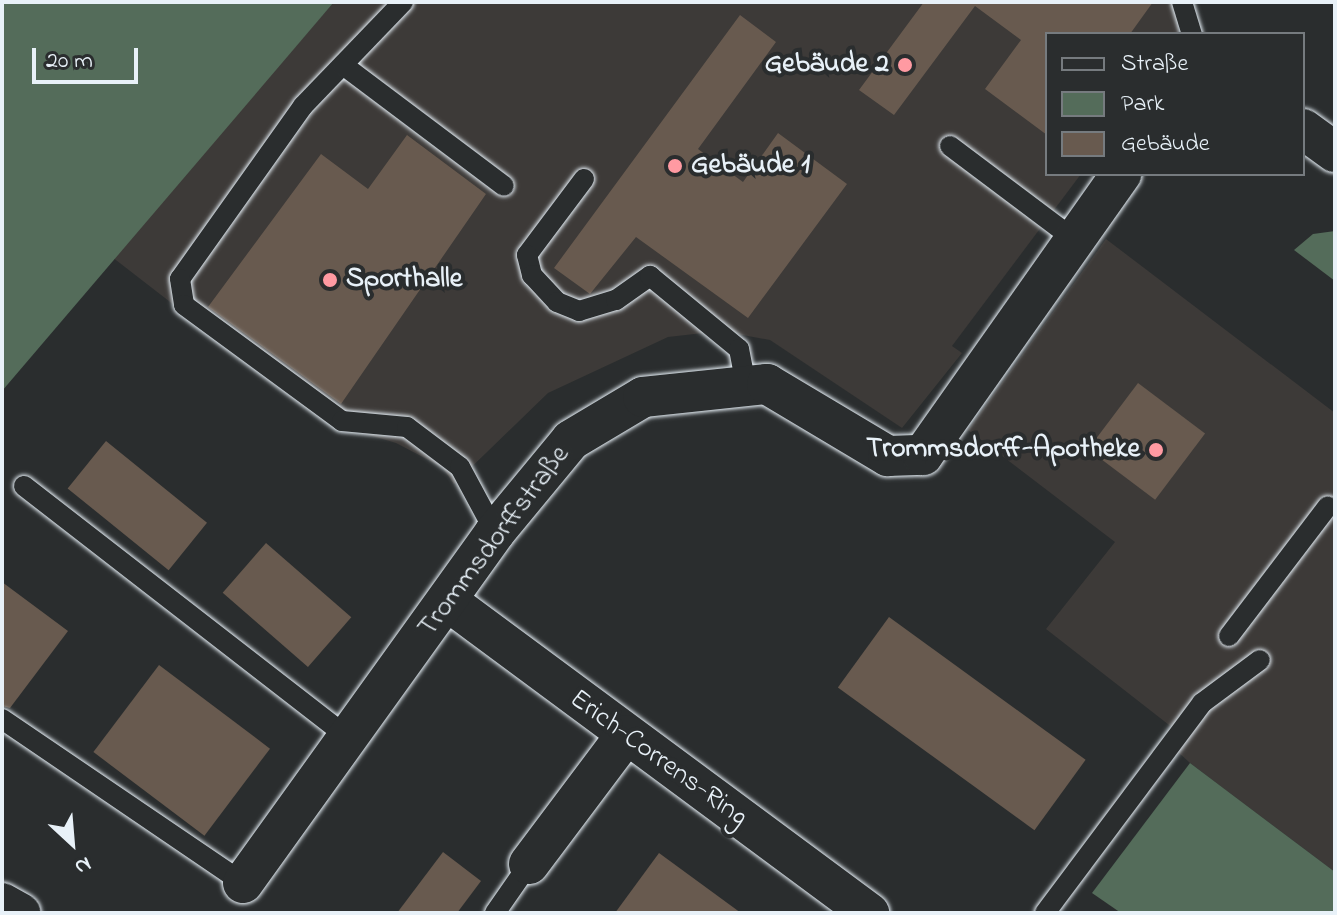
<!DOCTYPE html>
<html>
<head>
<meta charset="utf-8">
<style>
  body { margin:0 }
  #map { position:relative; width:1337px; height:915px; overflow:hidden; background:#2a2d2e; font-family:"Indie Flower",sans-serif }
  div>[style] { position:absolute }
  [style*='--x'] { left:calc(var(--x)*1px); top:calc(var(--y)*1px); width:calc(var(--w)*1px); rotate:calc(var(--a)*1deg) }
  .built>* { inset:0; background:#3d3a38 }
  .green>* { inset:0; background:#546c5a }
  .building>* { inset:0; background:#685a4f; transform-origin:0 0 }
  .roads { filter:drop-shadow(0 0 2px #e8f1f8) drop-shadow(0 0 2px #e8f1f8) }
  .lane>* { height:20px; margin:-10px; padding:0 10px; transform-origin:10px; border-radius:10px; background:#2a2d2e }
  .street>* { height:40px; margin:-20px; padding:0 20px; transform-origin:20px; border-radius:20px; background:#2a2d2e }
  .dots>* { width:22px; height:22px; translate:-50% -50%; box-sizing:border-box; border:4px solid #2a2d2e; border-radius:50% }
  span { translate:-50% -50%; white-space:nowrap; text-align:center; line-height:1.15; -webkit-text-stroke:8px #2a2d2e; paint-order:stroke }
  .poi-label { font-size:28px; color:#e8f1f8; font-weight:700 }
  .right { translate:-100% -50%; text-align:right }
  .left { translate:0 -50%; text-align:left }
  .street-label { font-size:28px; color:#e8f1f8 }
  .frame { position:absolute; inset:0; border:4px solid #e8f1f8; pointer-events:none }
  .legend { position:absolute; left:1045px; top:32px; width:260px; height:144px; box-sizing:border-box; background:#2a2d2e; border:2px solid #767b7f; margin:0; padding:10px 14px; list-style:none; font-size:24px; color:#e8f1f8 }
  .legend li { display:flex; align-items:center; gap:16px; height:40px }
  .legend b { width:40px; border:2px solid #767b7f }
  .north { position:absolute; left:32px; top:803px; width:80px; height:80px; -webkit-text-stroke:6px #2a2d2e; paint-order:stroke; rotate:154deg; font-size:22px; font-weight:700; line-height:32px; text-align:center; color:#e8f1f8 }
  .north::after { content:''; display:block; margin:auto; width:28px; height:36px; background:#e8f1f8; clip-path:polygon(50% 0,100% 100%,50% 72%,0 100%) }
  .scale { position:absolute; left:32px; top:48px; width:106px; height:36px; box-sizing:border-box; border:4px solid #e8f1f8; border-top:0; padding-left:10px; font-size:24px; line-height:28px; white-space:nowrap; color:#e8f1f8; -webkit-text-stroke:6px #2a2d2e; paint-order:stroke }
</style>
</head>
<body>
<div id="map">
  <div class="built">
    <div style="clip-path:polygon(334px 2px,1178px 2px,1178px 34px,1047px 34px,1047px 174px,1081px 174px,952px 346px,962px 353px,902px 428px,770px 340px,721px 331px,668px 337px,548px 393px,454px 484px,442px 467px,396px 443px,325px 422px,112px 257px)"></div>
    <div style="clip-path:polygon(1106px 239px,1335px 413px,1335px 872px,1190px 763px,1178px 752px,1187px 739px,1046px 629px,1115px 542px,968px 430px)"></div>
  </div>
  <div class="green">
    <div style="clip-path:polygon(2px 2px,334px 2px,2px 391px)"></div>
    <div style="clip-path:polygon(1335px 231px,1335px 281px,1294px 250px,1313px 234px)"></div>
    <div style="clip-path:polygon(1190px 763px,1335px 872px,1335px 913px,1121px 913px,1092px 893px)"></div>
  </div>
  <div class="building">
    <div style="clip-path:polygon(924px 2px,1153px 2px,1130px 34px,1047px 34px,1047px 135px,985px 89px,1021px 40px,975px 6px,894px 115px,859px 90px)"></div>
    <div style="clip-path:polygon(740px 15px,776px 42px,698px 149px,743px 182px,778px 133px,847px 184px,748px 318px,636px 237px,590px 294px,554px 268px)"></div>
    <div style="clip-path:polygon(407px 135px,486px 194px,341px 404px,208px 307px,321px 154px,368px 189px)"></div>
    <div style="left:1138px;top:383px;width:84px;height:83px;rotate:37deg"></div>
    <div style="left:106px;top:441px;width:130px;height:61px;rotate:39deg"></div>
    <div style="left:266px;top:543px;width:113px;height:66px;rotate:41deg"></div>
    <div style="clip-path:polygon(2px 582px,68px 631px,10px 708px,2px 706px)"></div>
    <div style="left:889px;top:617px;width:243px;height:87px;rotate:36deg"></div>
    <div style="left:159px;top:665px;width:139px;height:109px;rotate:37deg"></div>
    <div style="clip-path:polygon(443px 852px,481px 881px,457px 913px,397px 913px)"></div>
    <div style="clip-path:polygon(659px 853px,741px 913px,615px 913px)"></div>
  </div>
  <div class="roads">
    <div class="lane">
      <div style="--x:403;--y:2;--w:144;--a:133.9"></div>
      <div style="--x:303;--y:106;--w:212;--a:125.4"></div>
      <div style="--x:180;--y:279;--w:26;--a:81"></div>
      <div style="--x:184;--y:305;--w:196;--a:36.3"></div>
      <div style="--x:342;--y:421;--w:65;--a:5.3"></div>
      <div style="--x:407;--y:427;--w:66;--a:37"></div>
      <div style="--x:460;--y:467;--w:74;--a:61.7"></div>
      <div style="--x:1182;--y:2;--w:34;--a:73"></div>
      <div style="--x:343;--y:65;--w:201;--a:36.9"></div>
      <div style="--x:950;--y:146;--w:156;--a:36.9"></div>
      <div style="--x:584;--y:179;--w:95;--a:126.9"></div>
      <div style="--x:527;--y:255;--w:21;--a:76"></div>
      <div style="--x:532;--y:275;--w:37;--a:47"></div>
      <div style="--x:557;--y:302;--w:24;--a:22"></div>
      <div style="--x:579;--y:311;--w:39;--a:-17"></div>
      <div style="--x:616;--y:300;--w:42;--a:-35.2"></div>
      <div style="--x:650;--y:276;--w:115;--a:39.4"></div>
      <div style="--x:739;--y:349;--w:37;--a:79"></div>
      <div style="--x:24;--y:486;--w:411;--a:37.8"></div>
      <div style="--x:1229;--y:636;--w:163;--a:-52.7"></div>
      <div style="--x:2;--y:719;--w:292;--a:34.2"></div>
      <div style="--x:495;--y:913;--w:60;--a:-55.2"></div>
      <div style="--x:1045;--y:913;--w:262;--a:-53.2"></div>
      <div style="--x:1202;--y:703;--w:72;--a:-36.6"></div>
    </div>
    <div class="street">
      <div style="--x:1303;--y:129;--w:39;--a:36"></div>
      <div style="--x:449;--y:602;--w:523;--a:36.52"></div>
      <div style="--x:529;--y:864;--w:161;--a:-53.1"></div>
      <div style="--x:243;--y:883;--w:432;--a:-54.3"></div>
      <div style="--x:495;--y:532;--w:119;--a:-50.4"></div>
      <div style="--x:571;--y:440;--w:84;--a:-30.8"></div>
      <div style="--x:643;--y:397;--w:125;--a:-6"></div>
      <div style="--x:767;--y:384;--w:141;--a:30.8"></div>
      <div style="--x:888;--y:456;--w:35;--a:-2"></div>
      <div style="--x:923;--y:455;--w:344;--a:-54.8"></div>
      <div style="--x:2;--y:903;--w:21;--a:29"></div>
    </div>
  </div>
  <div class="dots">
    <div style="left:905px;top:65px;background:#ff9aa2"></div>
    <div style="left:675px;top:166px;background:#ff9aa2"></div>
    <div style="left:330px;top:280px;background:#ff9aa2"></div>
    <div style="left:1156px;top:450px;background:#ff9aa2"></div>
  </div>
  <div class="poi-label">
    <span class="right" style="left:889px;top:65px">Gebäude 2</span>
    <span class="left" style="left:691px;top:166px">Gebäude 1</span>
    <span class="left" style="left:346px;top:280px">Sporthalle</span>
    <span class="right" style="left:1140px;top:450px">Trommsdorff-Apotheke</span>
  </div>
  <div class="street-label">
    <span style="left:495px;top:542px;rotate:-53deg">Trommsdorffstraße</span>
    <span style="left:658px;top:759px;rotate:36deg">Erich-Correns-Ring</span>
  </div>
  <div class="frame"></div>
  <ul class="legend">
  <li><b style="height:10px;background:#2a2d2e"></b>Straße</li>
  <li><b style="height:22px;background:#546c5a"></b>Park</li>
  <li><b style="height:22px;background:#685a4f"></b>Gebäude</li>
  </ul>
  <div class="north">N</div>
  <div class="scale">20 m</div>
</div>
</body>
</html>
